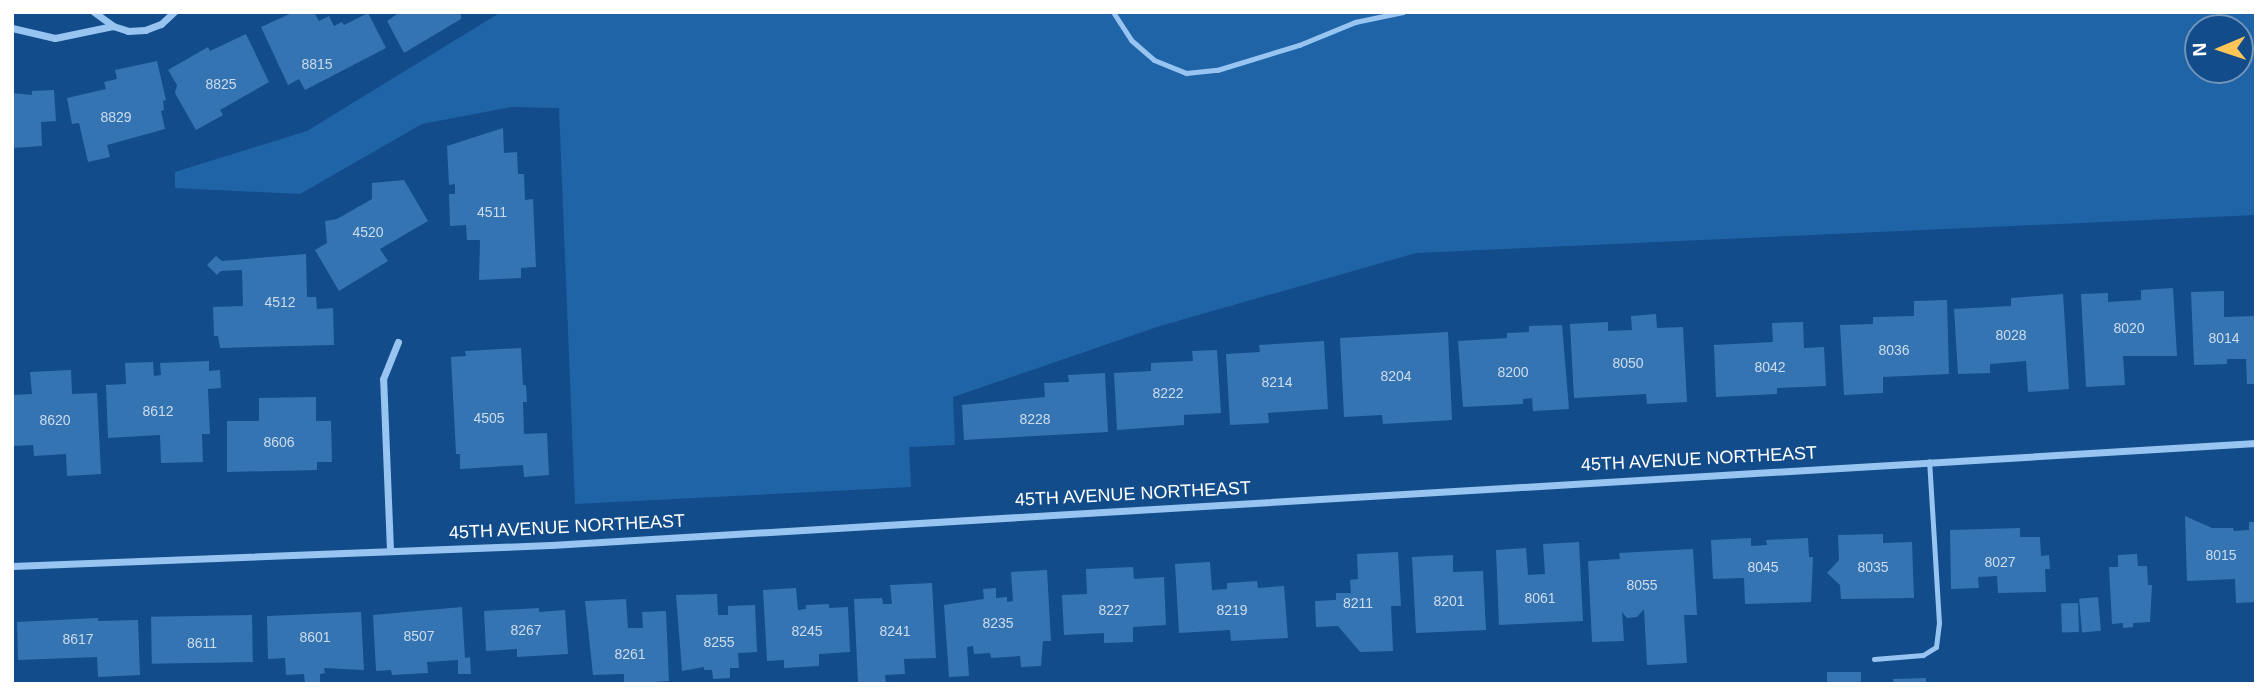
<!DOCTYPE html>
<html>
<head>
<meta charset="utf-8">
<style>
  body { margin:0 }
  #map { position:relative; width:2268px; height:696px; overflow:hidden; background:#124c8a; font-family:Arial,sans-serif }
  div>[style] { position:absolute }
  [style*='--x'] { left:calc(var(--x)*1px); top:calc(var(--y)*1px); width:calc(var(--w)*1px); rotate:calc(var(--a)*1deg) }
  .green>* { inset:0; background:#2064a8 }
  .building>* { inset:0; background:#3574b2; transform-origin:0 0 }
  .lane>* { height:5px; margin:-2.5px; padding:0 2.5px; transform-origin:2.5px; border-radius:2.5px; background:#97c4f1 }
  .street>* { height:7px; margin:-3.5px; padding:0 3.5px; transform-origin:3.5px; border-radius:3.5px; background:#97c4f1 }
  span { translate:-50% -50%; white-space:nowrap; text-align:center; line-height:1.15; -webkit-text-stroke:5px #124c8a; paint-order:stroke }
  .number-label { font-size:14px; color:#ccdcec }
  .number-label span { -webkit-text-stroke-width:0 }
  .street-label { font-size:18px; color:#fff }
  .frame { position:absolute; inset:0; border:14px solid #fff; pointer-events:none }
  .north { position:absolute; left:2184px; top:14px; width:70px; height:70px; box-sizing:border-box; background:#124c8a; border:2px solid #7194b9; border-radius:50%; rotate:268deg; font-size:19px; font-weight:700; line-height:28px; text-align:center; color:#fff }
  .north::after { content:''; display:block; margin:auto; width:24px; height:32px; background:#ffc657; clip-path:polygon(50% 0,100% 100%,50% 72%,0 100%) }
</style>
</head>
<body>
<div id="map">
  <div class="green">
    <div style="clip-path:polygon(evenodd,501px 12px,2256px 12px,2256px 215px,1416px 253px,1160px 326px,953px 397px,955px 445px,909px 447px,911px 487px,575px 504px,559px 108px,511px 107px,422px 124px,300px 194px,175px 188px,175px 172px,307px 131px,501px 12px,2198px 28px,2240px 28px,2240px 70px,2198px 70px,2198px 28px)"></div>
  </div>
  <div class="building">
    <div style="clip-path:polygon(294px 12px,314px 12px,319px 21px,329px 16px,334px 26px,342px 22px,344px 25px,368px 13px,386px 48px,305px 90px,299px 79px,288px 85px,261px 27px)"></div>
    <div style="clip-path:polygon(400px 12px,461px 12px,461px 19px,404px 53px,387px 21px)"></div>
    <div style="clip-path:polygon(246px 34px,269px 82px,220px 110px,223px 115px,196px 130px,175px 93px,177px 85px,168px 70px,208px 47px,210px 51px)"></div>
    <div style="clip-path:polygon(157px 61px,166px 100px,163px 101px,164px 110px,161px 111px,165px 129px,107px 145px,110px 157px,88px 162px,79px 123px,72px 124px,67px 98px,106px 89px,104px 82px,117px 79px,115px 70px)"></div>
    <div style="clip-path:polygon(54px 90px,56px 121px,41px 122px,42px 146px,12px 148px,12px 93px,32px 95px,32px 91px)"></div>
    <div style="clip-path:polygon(503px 128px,504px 153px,517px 152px,518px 174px,524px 174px,525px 200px,533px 199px,536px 267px,521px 268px,521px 278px,479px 280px,480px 240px,467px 240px,466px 225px,450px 226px,449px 194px,455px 194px,455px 184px,449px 185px,447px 146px)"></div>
    <div style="clip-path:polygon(404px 180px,428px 221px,380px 249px,388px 261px,339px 291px,315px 250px,327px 243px,325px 221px,337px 219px,372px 199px,372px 183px)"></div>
    <div style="clip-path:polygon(306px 254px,307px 297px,316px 297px,317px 309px,333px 308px,334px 345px,220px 348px,218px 336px,214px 336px,213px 307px,243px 306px,242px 270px,221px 271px,217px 275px,207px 265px,216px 256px,222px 261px)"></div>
    <div style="clip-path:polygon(2173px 288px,2177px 356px,2123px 356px,2125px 385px,2086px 387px,2081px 294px,2108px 293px,2108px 302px,2141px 300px,2141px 290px)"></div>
    <div style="clip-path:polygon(2224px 291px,2224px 317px,2256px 316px,2256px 384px,2247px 384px,2246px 359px,2227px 359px,2227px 364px,2194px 365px,2191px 292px)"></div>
    <div style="clip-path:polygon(2063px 294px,2069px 389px,2028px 392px,2026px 361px,1990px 364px,1990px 373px,1958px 374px,1954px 309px,2011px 306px,2011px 298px)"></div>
    <div style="clip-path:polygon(1947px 300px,1949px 374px,1883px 377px,1883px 393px,1844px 395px,1840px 325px,1873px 324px,1873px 317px,1914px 316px,1914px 301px)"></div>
    <div style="clip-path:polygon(1656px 314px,1657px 328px,1683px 327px,1687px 402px,1647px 404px,1646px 394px,1574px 398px,1570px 324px,1608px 322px,1608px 331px,1632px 330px,1631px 316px)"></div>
    <div style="clip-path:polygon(1803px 322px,1804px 348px,1824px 347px,1826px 386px,1777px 388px,1777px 394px,1716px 397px,1714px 345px,1773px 342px,1772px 323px)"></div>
    <div style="clip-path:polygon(1562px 325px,1569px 409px,1533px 411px,1532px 398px,1523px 399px,1523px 404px,1463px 407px,1458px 341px,1507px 338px,1507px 333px,1529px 332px,1529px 326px)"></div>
    <div style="clip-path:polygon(1448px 332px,1452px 420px,1383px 424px,1382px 415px,1344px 417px,1340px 338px)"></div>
    <div style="clip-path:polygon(1324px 341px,1328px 409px,1268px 413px,1269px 423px,1230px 425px,1226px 354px,1260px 352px,1259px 345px)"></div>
    <div style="clip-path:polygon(521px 348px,523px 385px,526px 385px,527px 402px,523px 402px,524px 434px,547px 433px,549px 475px,524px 477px,523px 465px,460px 469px,460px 454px,456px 454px,451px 357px,466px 356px,465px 351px)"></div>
    <div style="clip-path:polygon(1217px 350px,1221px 413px,1184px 415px,1184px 425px,1117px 430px,1114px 373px,1151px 371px,1151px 363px,1193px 361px,1192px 351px)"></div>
    <div style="clip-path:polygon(209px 361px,209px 371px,220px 370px,221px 388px,208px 389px,210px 434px,202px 434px,203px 462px,161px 463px,160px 435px,108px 438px,106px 385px,126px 384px,125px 363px,153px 362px,154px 376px,161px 375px,160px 363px)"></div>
    <div style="clip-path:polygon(71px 370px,72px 394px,97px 393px,101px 474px,67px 476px,66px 454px,34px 456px,33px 445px,12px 446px,12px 395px,32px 394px,30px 372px)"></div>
    <div style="clip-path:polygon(1105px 373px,1108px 432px,964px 440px,962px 405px,1045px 397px,1044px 383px,1069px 382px,1068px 375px)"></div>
    <div style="clip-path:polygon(316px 397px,316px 421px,331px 421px,332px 462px,317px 462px,317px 470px,227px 472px,227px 421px,259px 421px,259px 398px)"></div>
    <div style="clip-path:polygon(2185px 516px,2212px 528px,2233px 528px,2234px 531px,2249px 530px,2249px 522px,2256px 522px,2256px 602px,2236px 603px,2235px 579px,2187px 581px)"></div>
    <div style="clip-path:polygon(2020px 528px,2020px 537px,2040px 537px,2041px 556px,2049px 555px,2050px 569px,2045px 569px,2046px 592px,1998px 593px,1997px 576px,1978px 577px,1979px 588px,1951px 589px,1950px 530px)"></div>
    <div style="clip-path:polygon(1883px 534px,1883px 543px,1912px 542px,1914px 598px,1841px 599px,1840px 585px,1827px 573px,1839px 560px,1838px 535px)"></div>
    <div style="clip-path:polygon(1751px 538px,1751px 546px,1767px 545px,1766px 540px,1808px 538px,1809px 557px,1813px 557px,1811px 602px,1745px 604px,1744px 578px,1713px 579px,1711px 540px)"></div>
    <div style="clip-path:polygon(1579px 542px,1583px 621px,1499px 625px,1496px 550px,1526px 548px,1528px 575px,1545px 574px,1543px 544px)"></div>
    <div style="clip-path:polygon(1693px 549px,1697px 615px,1684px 615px,1687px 663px,1647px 665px,1644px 609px,1637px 617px,1627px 618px,1622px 612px,1624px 641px,1592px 642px,1588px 561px,1620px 559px,1619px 553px)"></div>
    <div style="clip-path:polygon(1398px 552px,1401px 606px,1391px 606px,1393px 651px,1360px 652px,1338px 626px,1316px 627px,1315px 601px,1336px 600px,1336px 593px,1351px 593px,1350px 580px,1358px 579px,1357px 554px)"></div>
    <div style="clip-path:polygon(2137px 554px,2138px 566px,2147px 566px,2148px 585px,2152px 585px,2150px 622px,2133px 623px,2133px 627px,2123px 628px,2123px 623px,2112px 624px,2109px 567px,2118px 567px,2118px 555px)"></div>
    <div style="clip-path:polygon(1453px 555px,1453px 572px,1483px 571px,1486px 630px,1416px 633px,1412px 557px)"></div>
    <div style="clip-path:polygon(1210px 562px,1212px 590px,1227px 589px,1227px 583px,1257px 581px,1258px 588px,1284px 586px,1288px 638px,1231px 641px,1230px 630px,1179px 633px,1175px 564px)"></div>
    <div style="clip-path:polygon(1133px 567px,1134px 579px,1164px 577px,1166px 625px,1133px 627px,1133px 642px,1104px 643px,1104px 633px,1064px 635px,1062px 595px,1087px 594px,1086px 569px)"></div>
    <div style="clip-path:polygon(1047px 570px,1051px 641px,1043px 641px,1041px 666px,1021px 667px,1020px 656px,991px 658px,990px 653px,974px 654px,973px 646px,967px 647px,969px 676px,949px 677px,944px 605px,984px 599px,983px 589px,996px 588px,996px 598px,1007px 597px,1007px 602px,1013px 601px,1011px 572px)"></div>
    <div style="clip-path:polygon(932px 583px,936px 658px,904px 659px,905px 674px,885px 675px,886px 684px,858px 684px,854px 599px,882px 598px,883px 604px,892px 604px,890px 585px)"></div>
    <div style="clip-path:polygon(796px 588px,798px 610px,806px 609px,806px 605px,829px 604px,829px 608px,848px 607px,850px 652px,819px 654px,819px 666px,784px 668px,784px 660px,767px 661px,763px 590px)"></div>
    <div style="clip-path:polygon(717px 594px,718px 615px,728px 615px,728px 606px,755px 605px,757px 652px,738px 653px,739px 668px,730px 668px,730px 678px,713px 679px,712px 670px,704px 670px,704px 667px,682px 671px,676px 595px)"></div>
    <div style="left:2098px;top:597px;width:34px;height:19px;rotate:85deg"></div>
    <div style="clip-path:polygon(626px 599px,628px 628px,643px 628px,642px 612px,666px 611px,669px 681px,624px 684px,624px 674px,593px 675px,585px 601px)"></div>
    <div style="left:2078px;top:603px;width:29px;height:17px;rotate:88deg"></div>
    <div style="clip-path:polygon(462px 607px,465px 658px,470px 657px,471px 674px,458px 674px,458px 660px,427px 662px,428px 673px,392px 675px,391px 670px,376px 671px,373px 615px)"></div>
    <div style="clip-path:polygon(539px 608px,539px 612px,565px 610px,568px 654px,517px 657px,517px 649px,486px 651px,484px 611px)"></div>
    <div style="clip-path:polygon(361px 612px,364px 670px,324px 668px,325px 673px,320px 674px,320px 684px,305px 684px,304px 674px,286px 675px,285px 658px,268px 659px,267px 616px)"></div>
    <div style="left:252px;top:615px;width:47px;height:101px;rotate:89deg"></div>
    <div style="clip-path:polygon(98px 618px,98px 621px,138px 620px,140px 675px,98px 677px,97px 657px,18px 660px,17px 622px)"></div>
    <div style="left:1861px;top:672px;width:12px;height:34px;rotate:90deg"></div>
    <div style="clip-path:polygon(1926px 678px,1926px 684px,1894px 684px,1893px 679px)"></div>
  </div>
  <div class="lane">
    <div style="--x:1113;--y:12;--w:33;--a:57"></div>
    <div style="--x:1131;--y:40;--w:30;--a:41"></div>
    <div style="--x:1154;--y:60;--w:35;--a:22"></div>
    <div style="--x:1186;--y:73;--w:31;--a:-6"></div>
    <div style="--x:1217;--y:70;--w:86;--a:-17"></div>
    <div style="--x:1299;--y:45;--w:61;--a:-22.3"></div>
    <div style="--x:1355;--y:22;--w:49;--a:-11.8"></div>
    <div style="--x:1874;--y:659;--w:49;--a:-4.7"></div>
    <div style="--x:1923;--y:655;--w:15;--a:-32"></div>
    <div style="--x:1936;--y:647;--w:24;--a:-83"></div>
    <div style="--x:1939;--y:623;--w:162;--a:-93.5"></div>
  </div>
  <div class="street">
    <div style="--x:94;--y:12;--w:24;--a:36"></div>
    <div style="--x:113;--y:26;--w:16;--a:18"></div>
    <div style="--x:128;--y:31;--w:17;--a:-3"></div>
    <div style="--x:145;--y:30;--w:17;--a:-21"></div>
    <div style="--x:161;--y:24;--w:18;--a:-43"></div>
    <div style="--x:12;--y:28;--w:44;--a:13.1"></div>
    <div style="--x:55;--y:38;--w:59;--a:-11.7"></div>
    <div style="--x:390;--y:550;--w:171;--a:-92.3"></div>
    <div style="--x:383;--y:379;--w:40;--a:-68"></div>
    <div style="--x:12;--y:566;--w:539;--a:-2.23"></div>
    <div style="--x:551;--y:545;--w:1708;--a:-3.42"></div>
  </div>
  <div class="number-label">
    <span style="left:317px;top:64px">8815</span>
    <span style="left:221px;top:84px">8825</span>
    <span style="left:116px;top:117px">8829</span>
    <span style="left:492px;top:212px">4511</span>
    <span style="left:368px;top:232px">4520</span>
    <span style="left:280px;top:302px">4512</span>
    <span style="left:2129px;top:328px">8020</span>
    <span style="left:2011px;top:335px">8028</span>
    <span style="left:2224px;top:338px">8014</span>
    <span style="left:1894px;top:350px">8036</span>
    <span style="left:1628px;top:363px">8050</span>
    <span style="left:1770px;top:367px">8042</span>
    <span style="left:1513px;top:372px">8200</span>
    <span style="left:1396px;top:376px">8204</span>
    <span style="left:1277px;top:382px">8214</span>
    <span style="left:1168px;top:393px">8222</span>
    <span style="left:158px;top:411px">8612</span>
    <span style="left:489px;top:418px">4505</span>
    <span style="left:1035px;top:419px">8228</span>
    <span style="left:55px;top:420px">8620</span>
    <span style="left:279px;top:442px">8606</span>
    <span style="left:2221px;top:555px">8015</span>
    <span style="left:2000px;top:562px">8027</span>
    <span style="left:1763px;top:567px">8045</span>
    <span style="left:1873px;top:567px">8035</span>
    <span style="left:1642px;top:585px">8055</span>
    <span style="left:1540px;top:598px">8061</span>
    <span style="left:1449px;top:601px">8201</span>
    <span style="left:1358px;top:603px">8211</span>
    <span style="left:1114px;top:610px">8227</span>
    <span style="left:1232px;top:610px">8219</span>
    <span style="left:998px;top:623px">8235</span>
    <span style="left:526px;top:630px">8267</span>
    <span style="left:807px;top:631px">8245</span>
    <span style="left:895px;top:631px">8241</span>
    <span style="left:419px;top:636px">8507</span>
    <span style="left:315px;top:637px">8601</span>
    <span style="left:78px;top:639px">8617</span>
    <span style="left:719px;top:642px">8255</span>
    <span style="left:202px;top:643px">8611</span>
    <span style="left:630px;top:654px">8261</span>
  </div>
  <div class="street-label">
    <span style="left:1699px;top:459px;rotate:-3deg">45TH AVENUE NORTHEAST</span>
    <span style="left:1133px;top:494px;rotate:-3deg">45TH AVENUE NORTHEAST</span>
    <span style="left:567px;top:527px;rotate:-3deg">45TH AVENUE NORTHEAST</span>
  </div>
  <div class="frame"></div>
  <div class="north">N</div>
</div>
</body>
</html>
